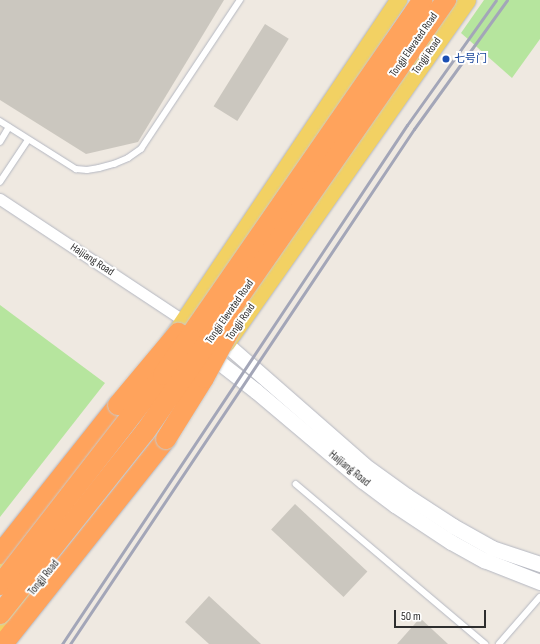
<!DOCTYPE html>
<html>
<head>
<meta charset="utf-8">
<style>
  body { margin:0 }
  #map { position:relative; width:540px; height:644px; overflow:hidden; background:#efe9e1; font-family:"Sofia Sans Condensed","Noto Sans SC",sans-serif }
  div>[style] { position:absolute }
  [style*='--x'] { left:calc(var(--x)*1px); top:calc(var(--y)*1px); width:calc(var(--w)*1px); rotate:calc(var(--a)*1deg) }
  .green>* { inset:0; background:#b6e59e }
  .building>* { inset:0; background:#cbc7bf; transform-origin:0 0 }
  .roads { filter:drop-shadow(0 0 1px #b4b7c1) drop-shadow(0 0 1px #b4b7c1) }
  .lane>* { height:5.5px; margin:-2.75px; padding:0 2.75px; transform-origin:2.75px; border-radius:2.75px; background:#fff }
  .street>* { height:11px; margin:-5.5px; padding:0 5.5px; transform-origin:5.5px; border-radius:5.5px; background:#fff }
  .secondary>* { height:15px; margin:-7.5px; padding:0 7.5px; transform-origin:7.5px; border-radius:7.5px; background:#fff }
  .primary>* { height:17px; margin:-8.5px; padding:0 8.5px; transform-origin:8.5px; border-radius:8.5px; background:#f2d163 }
  .highway>* { height:20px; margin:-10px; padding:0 10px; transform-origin:10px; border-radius:10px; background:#ffa35c }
  .rail>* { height:3px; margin:-1.5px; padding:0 1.5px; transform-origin:1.5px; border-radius:1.5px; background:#a3a6b8 }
  .bridges { filter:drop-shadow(0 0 1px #c9c9c9) drop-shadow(0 0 1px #c9c9c9) }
  .highway-bridge>* { height:20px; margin:-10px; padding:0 10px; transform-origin:10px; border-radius:10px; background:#ffa35c }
  .dots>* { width:11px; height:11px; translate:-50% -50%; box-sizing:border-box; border:2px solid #fff; border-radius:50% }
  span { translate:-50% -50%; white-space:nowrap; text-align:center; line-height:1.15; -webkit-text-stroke:4px #fff; paint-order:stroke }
  .street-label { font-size:11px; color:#2e2e2e }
  .transit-label { font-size:11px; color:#164399 }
  .left { translate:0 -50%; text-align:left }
  .scale { position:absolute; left:394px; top:610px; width:92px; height:18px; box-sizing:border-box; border:2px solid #2e2e2e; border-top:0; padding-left:5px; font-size:12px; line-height:14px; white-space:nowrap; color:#2e2e2e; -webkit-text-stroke:3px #fff; paint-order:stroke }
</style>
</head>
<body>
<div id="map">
  <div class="green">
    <div style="clip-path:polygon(484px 0,540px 0,540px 39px,512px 78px,461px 33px)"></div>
    <div style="clip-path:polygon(0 305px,105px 383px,0 517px)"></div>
  </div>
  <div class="building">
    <div style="clip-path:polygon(0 0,224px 0,138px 142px,86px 154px,0 100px)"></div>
    <div style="left:265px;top:24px;width:28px;height:97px;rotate:32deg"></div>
    <div style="left:295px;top:504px;width:99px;height:35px;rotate:43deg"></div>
    <div style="clip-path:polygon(209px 596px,261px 644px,209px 644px,185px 622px)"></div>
    <div style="clip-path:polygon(420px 618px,448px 644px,397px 644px)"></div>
  </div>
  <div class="roads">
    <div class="lane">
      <div style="--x:0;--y:121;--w:90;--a:32.3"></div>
      <div style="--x:76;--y:169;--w:11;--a:5"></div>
      <div style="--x:87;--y:170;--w:12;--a:-9"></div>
      <div style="--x:99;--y:168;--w:16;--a:-15"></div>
      <div style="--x:114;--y:164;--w:15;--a:-23"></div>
      <div style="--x:128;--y:158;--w:16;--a:-35"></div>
      <div style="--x:141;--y:149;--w:179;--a:-56.4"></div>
      <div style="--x:0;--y:142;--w:17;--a:-59"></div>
      <div style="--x:0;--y:182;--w:50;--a:-56.3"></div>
      <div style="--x:296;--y:484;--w:248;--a:40.2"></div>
      <div style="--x:499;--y:644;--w:62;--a:-48.9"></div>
    </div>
    <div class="street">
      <div style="--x:0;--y:199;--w:221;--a:33.5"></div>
    </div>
    <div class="secondary">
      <div style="--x:215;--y:338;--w:13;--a:29"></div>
      <div style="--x:226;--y:344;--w:184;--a:41.2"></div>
      <div style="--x:364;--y:465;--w:53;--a:35.8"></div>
      <div style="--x:407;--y:496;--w:55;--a:33.1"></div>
      <div style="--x:453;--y:526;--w:45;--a:29.4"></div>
      <div style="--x:492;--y:548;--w:51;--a:18.4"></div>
      <div style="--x:209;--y:351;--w:10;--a:53"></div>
      <div style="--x:215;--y:359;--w:52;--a:38"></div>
      <div style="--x:256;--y:391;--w:140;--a:40.1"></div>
      <div style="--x:363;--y:481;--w:40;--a:37"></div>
      <div style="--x:395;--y:505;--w:67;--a:33.5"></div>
      <div style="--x:451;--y:542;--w:38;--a:29"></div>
      <div style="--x:484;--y:560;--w:60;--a:21.4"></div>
    </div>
    <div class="primary">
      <div style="--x:169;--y:342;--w:412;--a:-56.2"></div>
      <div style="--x:226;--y:343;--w:419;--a:-54.9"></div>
      <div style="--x:0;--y:568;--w:30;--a:-50"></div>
      <div style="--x:0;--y:631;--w:39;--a:-50"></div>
    </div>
    <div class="highway">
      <div style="--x:0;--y:554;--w:190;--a:-51.6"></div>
      <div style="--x:3;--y:644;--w:262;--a:-51.5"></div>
    </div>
  </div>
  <div class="rail">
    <div style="--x:62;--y:644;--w:623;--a:-56.39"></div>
    <div style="--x:407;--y:125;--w:153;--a:-54.5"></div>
    <div style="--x:70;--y:644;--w:619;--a:-56.26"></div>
    <div style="--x:414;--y:129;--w:159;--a:-54.2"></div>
  </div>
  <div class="bridges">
    <div class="highway-bridge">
      <div style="--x:118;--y:405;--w:94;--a:-50.2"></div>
      <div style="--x:166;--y:439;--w:72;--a:-58.1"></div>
      <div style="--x:204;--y:378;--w:55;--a:-61.6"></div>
      <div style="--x:0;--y:585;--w:266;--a:-52.2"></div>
      <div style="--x:163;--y:375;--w:456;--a:-55.3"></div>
      <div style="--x:0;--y:614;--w:233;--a:-51.5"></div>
      <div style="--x:145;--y:432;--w:527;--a:-55.13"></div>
    </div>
  </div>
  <div class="dots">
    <div style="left:446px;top:59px;background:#1a4fb4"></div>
  </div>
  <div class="street-label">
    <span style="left:414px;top:45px;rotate:-55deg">Tongji Elevated Road</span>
    <span style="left:427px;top:56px;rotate:-55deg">Tongji Road</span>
    <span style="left:92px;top:260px;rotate:33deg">Haijiang Road</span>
    <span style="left:230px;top:312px;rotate:-55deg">Tongji Elevated Road</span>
    <span style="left:241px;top:322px;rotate:-55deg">Tongji Road</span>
    <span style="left:349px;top:469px;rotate:39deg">Haijiang Road</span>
    <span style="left:44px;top:578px;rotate:-51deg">Tongji Road</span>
  </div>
  <div class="transit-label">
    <span class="left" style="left:454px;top:59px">七号门</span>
  </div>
  <div class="scale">50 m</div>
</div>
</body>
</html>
